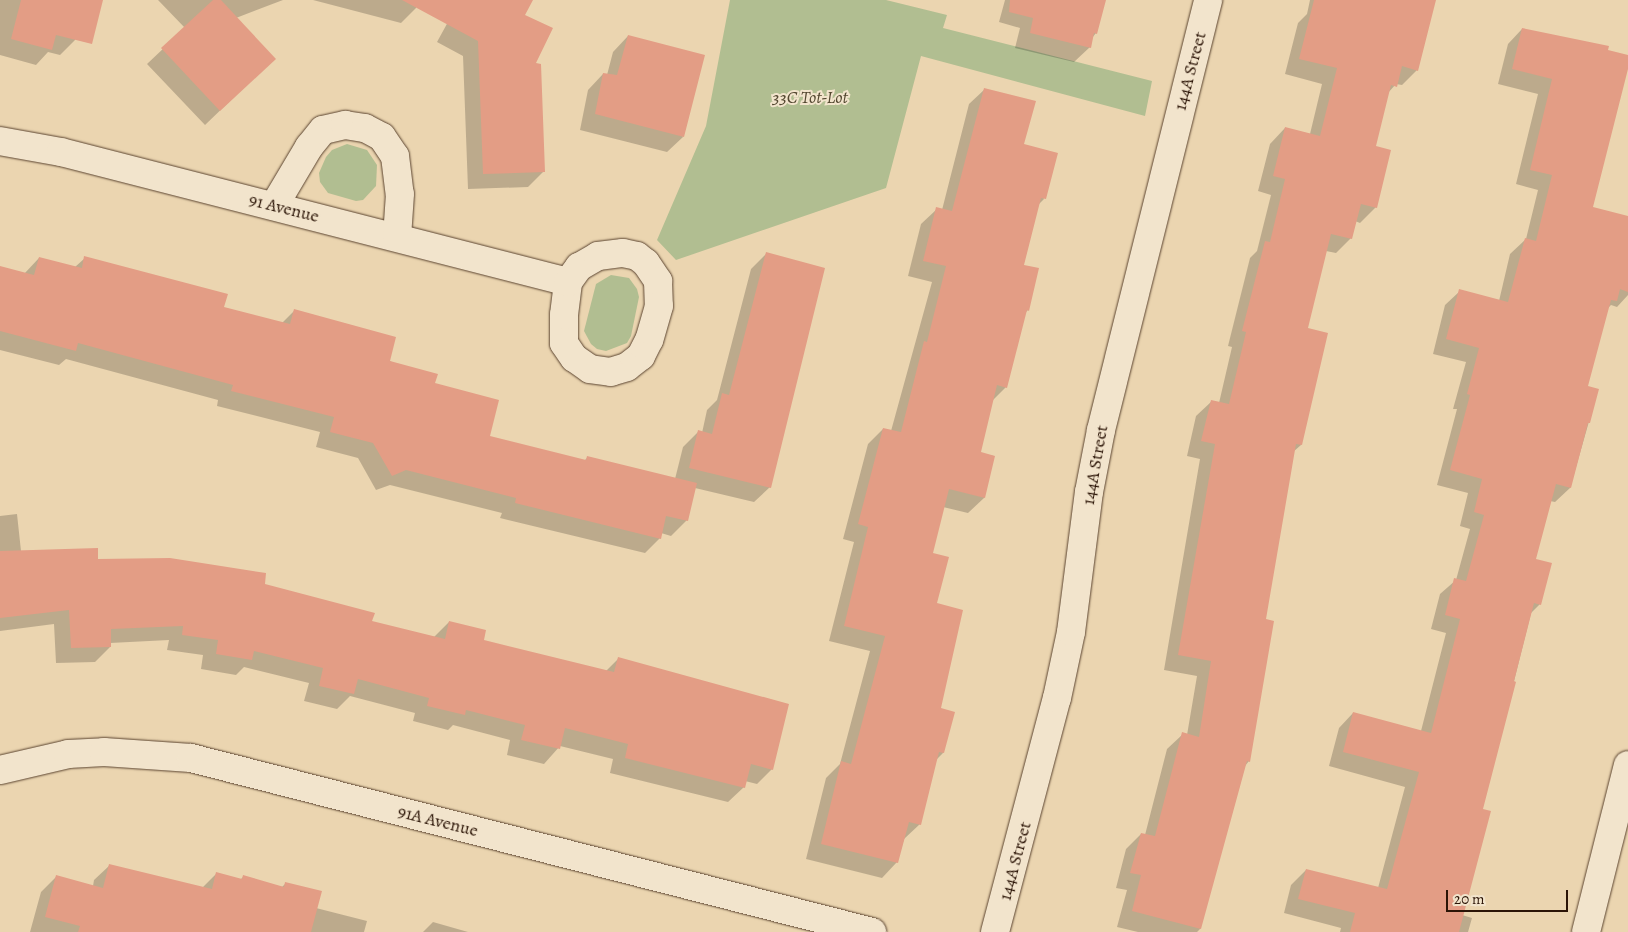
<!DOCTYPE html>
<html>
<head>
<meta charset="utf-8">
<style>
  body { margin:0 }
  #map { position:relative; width:1628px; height:932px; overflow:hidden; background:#ebd5b0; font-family:Alegreya,serif }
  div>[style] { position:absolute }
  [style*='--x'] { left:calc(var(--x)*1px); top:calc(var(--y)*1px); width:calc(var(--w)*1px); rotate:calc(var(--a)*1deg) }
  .green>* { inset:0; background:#b1be91 }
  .shadow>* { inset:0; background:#0003 }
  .building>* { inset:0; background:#e39d85 }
  .roads { filter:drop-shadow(0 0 1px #5b4430) drop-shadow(0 0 1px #5b4430) }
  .street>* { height:28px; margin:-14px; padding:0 14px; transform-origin:14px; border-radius:14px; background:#f2e4cc }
  .secondary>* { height:28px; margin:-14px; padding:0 14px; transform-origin:14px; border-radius:14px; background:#f2e4cc }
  span { translate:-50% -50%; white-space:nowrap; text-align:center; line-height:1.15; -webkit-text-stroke:4px #f2e4cc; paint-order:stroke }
  .street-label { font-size:18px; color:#2b1406 }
  .park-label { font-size:18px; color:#534730; font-style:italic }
  .scale { position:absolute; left:1446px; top:890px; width:122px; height:22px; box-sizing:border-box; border:2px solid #2b1406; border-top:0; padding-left:6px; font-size:15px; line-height:18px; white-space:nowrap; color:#2b1406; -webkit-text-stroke:4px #f2e4cc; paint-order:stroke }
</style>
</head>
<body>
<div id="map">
  <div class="green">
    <div style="clip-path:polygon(730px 0,886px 0,947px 15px,943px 28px,1152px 81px,1145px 116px,921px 56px,886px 188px,676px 260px,657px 240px,706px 126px)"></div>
    <div style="clip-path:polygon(347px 144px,367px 150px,377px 165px,376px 186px,363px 200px,356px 201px,328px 193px,320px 182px,319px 173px,326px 157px,332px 150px)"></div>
    <div style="clip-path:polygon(611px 275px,629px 278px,637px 289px,639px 297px,631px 336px,627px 343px,606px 351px,597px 349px,591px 344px,584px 331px,596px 284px)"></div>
  </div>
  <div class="shadow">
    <div style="clip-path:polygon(0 0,87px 0,75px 40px,60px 55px,48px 52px,36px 65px,0 55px)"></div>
    <div style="clip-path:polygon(158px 0,283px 0,236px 18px,259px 73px,205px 125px,147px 64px,185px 28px)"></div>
    <div style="clip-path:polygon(313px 0,418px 0,416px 8px,401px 23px)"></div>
    <div style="clip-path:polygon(460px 0,531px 0,523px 15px,534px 64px,544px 171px,528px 187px,468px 189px,463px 56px,437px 42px)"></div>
    <div style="clip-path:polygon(1005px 0,1104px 0,1096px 33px,1092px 38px,1090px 47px,1074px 62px,1015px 48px,1020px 28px,999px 22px)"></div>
    <div style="clip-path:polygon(1310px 0,1428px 0,1417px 70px,1402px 85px,1396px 84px,1387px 94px,1374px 147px,1376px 207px,1360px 223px,1355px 221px,1351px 238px,1336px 253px,1326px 251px,1306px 329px,1301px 445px,1293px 452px,1264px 620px,1249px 761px,1245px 766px,1200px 929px,1197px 932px,1138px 932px,1117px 927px,1127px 890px,1116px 888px,1126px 849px,1141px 834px,1145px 835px,1167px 749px,1183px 734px,1187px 735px,1197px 676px,1164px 670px,1200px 459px,1187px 456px,1196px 416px,1212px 401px,1219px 403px,1232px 347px,1228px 346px,1250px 258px,1257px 251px,1271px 195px,1258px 191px,1270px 144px,1285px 128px,1310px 134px,1322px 84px,1285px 74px,1298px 23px,1307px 14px)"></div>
    <div style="clip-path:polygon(1522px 29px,1628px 56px,1628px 64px,1592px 208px,1628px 217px,1628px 295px,1617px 307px,1611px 305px,1606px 310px,1586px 387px,1598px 390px,1570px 488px,1555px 502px,1550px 501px,1534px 560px,1540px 604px,1531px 613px,1482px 810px,1462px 915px,1472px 918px,1468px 932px,1340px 932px,1341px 928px,1284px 913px,1291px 885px,1306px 870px,1378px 888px,1405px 787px,1329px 766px,1339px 728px,1353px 713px,1421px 731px,1446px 633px,1431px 629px,1440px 594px,1456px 580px,1470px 529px,1460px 526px,1468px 493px,1437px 485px,1457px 409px,1453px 409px,1466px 362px,1433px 354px,1445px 305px,1460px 291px,1499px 301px,1510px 254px,1526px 239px,1538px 190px,1516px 184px,1538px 94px,1498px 84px,1508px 44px)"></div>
    <div style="clip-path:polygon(628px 36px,683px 137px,667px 152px,580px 130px,588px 90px,603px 74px,607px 75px,613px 52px)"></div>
    <div style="clip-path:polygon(985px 89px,1023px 145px,1044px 199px,1038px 205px,1023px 266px,1028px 310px,1025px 313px,1006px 387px,992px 401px,979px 453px,994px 456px,984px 498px,968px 513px,943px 507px,932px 554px,943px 753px,936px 760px,920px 824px,904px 839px,897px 862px,882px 878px,806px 859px,826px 778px,840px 764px,870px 651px,829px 641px,854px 542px,843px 539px,868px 444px,883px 429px,891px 431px,932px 282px,908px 276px,921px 224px,937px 209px,942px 210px,969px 104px)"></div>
    <div style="clip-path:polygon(766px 254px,770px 487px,754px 502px,695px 488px,687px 520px,671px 536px,661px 533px,660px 538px,645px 553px,500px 518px,502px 513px,390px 485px,376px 490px,358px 458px,316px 447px,320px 432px,217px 406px,218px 400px,66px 359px,59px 365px,0 350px,0 267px,24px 274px,39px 258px,75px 267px,85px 258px,222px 308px,282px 323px,294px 311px,434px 384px,489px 437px,584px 461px,588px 457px,675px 479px,683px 447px,698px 432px,702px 433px,707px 410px,717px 400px,751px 269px)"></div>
    <div style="clip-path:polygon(17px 514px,21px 551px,263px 585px,371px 622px,434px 637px,449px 622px,482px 641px,605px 672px,618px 659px,772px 769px,757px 784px,745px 781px,744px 787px,728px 802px,610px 773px,613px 759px,560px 746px,544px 764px,507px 755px,510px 740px,453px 725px,448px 730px,413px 721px,415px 713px,350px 696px,337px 709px,304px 701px,309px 683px,244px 667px,236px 675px,201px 669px,203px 655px,167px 650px,169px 640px,110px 643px,110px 647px,95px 662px,56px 663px,54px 624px,0 631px,0 516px)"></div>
    <div style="clip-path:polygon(110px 865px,202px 888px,217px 873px,240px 880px,243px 877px,282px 887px,285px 884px,316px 908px,367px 921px,364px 932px,30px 932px,41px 892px,56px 877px,93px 886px,94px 880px)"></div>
    <div style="clip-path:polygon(433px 922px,468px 932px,423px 932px)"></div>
  </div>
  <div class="building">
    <div style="clip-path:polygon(21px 0,103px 0,92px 44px,56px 35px,52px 50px,11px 39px)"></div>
    <div style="clip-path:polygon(213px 0,221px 0,276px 59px,220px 111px,161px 48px)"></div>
    <div style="clip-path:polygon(402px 0,533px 0,525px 15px,553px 28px,536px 63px,541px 64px,545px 172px,483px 174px,478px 41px)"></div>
    <div style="clip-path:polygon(1010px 0,1106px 0,1097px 34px,1094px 33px,1091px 48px,1030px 33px,1033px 18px,1009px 12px)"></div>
    <div style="clip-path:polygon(1314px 0,1436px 0,1418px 71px,1402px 66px,1397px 87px,1391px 85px,1376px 146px,1391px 150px,1377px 208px,1361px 204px,1352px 239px,1331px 234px,1308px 328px,1328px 333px,1302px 445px,1296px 444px,1266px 619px,1274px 621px,1250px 762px,1247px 761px,1201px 929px,1132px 911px,1141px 875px,1130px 873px,1141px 833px,1155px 836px,1182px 732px,1199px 737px,1211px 661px,1178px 655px,1215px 444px,1201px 441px,1211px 400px,1229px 404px,1246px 332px,1242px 331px,1265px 241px,1270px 242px,1285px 179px,1273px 176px,1285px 127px,1320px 136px,1337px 68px,1299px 59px)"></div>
    <div style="clip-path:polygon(1522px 28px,1609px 46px,1608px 50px,1628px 55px,1628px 69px,1593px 207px,1628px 216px,1628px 292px,1620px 289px,1617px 301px,1611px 300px,1588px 386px,1599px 389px,1590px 423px,1588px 423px,1571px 488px,1556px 484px,1536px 559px,1552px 563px,1541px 605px,1534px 603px,1514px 681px,1516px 682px,1483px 809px,1491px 811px,1459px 932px,1350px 932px,1355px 913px,1298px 899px,1306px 869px,1387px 889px,1419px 772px,1343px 752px,1353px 712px,1431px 733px,1460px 619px,1445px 615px,1454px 578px,1466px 581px,1484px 515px,1474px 512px,1482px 479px,1450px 470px,1470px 395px,1467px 394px,1479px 348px,1446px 339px,1459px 289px,1508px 302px,1525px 238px,1536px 241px,1552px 175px,1530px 170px,1552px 79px,1512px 69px)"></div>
    <div style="clip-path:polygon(628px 35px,705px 55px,684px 137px,595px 114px,603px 73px,617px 75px)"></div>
    <div style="clip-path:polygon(984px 88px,1036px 101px,1024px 144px,1058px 153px,1046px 199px,1041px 198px,1024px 265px,1039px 268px,1029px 311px,1027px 310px,1007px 388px,997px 385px,981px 452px,995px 456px,985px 498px,949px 489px,933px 553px,949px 557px,937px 603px,963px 610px,941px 708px,955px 712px,944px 753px,939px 752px,921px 825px,909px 822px,898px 863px,821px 844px,841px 761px,851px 764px,885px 636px,844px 626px,868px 527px,858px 524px,883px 428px,901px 432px,924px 341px,927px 342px,946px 266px,923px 261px,936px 207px,952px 211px)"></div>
    <div style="clip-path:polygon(766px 252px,825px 268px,771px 488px,689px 468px,698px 430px,712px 434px,722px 393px,729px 395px)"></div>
    <div style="clip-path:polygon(84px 256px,228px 294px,224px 307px,290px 324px,294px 309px,396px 337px,390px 361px,438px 374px,435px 383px,499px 400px,490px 436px,586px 460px,587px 456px,697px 483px,688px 521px,666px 516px,661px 539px,515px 503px,516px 498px,406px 470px,392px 476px,373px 443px,330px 432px,334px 417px,231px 391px,233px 385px,78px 343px,76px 351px,0 331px,0 266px,34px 275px,39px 257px,82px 268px)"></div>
    <div style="clip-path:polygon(98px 548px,98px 559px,170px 558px,266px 573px,265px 584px,375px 613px,372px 621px,445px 639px,449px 621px,486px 630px,484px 640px,614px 672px,618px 657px,789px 704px,773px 770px,751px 764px,745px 788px,625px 758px,628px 744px,565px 728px,560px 749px,521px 740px,525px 725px,466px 710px,465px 715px,427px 706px,429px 698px,358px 679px,354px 694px,319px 686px,323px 668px,254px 651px,252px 660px,216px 654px,218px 640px,182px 635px,183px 626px,111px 629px,111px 647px,71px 648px,69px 610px,0 618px,0 551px)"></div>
    <div style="clip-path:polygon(109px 864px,212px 889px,216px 872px,242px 879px,243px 875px,284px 887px,285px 882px,322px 891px,311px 932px,78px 932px,80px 926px,45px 917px,56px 875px,103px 888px)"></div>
  </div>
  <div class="roads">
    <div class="street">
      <div style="--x:0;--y:141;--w:62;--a:10.2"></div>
      <div style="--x:61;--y:152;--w:523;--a:14.38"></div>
      <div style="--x:274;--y:206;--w:69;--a:-59.3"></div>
      <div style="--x:309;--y:147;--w:22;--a:-51"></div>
      <div style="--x:323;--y:130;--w:23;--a:-13"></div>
      <div style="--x:345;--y:125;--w:20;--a:9"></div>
      <div style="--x:365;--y:128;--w:19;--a:28"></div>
      <div style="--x:382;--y:137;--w:23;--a:56"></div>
      <div style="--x:395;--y:156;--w:38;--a:83"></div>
      <div style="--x:400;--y:194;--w:43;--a:94"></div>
      <div style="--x:623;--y:253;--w:14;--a:12"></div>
      <div style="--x:637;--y:256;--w:11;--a:38"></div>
      <div style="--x:646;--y:263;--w:22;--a:56"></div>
      <div style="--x:658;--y:281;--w:25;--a:88"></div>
      <div style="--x:659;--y:306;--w:35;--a:106"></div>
      <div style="--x:649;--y:340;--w:18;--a:117"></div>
      <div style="--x:641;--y:356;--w:18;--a:142"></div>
      <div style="--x:627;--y:367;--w:17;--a:163"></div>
      <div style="--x:611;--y:372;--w:21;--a:-172"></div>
      <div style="--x:590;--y:369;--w:19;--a:-145"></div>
      <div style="--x:574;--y:358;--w:18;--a:-124"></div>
      <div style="--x:564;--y:343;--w:28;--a:-90"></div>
      <div style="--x:564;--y:315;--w:33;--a:-83"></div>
      <div style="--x:568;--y:282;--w:19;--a:-54"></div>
      <div style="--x:579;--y:267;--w:22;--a:-30"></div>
      <div style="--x:598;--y:256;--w:25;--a:-7"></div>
      <div style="--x:0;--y:770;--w:70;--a:-13.2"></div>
      <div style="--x:68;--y:754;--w:36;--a:-3"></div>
      <div style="--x:104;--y:752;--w:87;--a:3.9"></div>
      <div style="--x:191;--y:758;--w:703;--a:14.33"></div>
      <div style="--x:995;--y:932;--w:242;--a:-75.2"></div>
      <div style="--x:1057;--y:698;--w:67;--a:-78"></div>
      <div style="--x:1071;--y:632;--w:141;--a:-82.7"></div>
      <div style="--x:1089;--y:492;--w:63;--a:-79"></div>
      <div style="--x:1101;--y:430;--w:443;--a:-76"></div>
    </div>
    <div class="secondary">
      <div style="--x:1586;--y:932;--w:172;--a:-75.9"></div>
    </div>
  </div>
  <div class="street-label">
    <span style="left:1190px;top:71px;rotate:-75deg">144A Street</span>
    <span style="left:284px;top:208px;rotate:14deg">91 Avenue</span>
    <span style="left:1095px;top:465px;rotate:-80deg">144A Street</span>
    <span style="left:438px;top:821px;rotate:14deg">91A Avenue</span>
    <span style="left:1015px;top:861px;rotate:-75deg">144A Street</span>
  </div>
  <div class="park-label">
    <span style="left:810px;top:97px">33C Tot-Lot</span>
  </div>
  <div class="scale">20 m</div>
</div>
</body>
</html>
